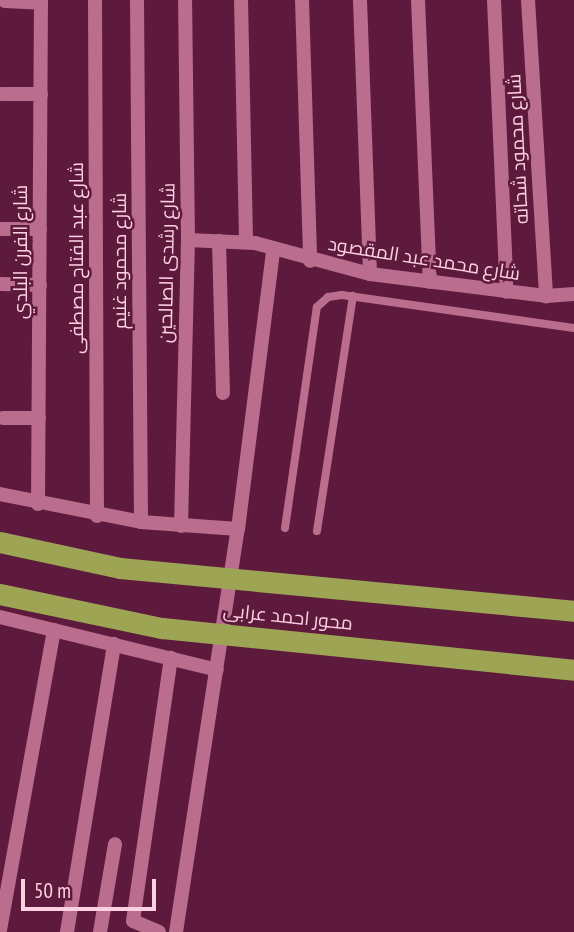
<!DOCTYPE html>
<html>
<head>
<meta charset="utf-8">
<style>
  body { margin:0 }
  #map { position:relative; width:574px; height:932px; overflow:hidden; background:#5e1a3c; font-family:"PT Sans Narrow",Cairo,sans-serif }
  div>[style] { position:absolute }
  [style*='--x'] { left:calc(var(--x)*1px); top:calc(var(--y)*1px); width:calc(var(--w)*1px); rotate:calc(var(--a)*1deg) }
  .lane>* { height:8px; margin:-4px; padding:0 4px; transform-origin:4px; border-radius:4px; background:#ba6d8d }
  .street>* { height:14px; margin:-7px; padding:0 7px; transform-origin:7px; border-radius:7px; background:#ba6d8d }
  .highway>* { height:21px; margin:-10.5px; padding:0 10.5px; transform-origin:10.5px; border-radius:10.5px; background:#9da555 }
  span { translate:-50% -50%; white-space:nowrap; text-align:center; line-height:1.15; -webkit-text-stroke:5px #5e1a3c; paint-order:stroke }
  .street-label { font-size:19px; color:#fcd1e1 }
  .scale { position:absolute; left:21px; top:879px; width:135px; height:32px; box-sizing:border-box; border:4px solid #fcd1e1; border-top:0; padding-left:9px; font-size:21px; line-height:24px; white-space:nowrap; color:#fcd1e1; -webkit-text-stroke:5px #5e1a3c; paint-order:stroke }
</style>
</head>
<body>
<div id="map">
  <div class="lane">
    <div style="--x:285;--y:528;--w:223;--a:-81.8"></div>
    <div style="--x:317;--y:307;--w:15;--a:-42"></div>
    <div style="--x:328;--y:297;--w:14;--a:-8"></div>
    <div style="--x:342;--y:295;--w:234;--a:8.1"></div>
    <div style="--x:317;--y:531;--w:238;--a:-81.3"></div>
  </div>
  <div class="street">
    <div style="--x:95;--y:0;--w:516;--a:89.78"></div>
    <div style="--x:137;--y:0;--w:522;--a:89.56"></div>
    <div style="--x:241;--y:0;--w:242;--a:88.8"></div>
    <div style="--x:302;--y:0;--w:261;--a:88.2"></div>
    <div style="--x:360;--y:0;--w:274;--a:87.9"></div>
    <div style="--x:418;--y:0;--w:282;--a:87.6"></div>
    <div style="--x:494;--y:0;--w:292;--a:87.5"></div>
    <div style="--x:528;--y:0;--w:297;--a:86.5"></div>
    <div style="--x:5;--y:1;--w:36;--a:3"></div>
    <div style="--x:2;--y:94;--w:39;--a:0"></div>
    <div style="--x:0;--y:229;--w:40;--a:0"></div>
    <div style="--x:188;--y:240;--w:67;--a:2.6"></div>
    <div style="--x:255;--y:243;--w:119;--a:15.1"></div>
    <div style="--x:370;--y:274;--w:177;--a:7.1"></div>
    <div style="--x:546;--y:296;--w:28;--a:-4"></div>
    <div style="--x:219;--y:241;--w:152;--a:88.5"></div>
    <div style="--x:0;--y:284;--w:40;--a:1.4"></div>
    <div style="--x:3;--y:418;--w:36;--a:0"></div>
    <div style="--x:0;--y:494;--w:144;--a:11.2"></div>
    <div style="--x:141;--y:522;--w:97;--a:4.1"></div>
    <div style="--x:38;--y:504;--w:504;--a:-89.66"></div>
    <div style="--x:181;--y:526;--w:286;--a:-88.6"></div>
    <div style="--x:188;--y:240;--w:240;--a:-90.7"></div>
    <div style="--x:0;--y:617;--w:223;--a:13.7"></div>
    <div style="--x:0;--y:930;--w:305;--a:-79.8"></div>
    <div style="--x:67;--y:932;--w:292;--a:-80.7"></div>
    <div style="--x:100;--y:932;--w:89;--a:-80.3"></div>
    <div style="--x:159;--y:932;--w:28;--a:-157"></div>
    <div style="--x:133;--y:921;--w:266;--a:-81.8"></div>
    <div style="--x:176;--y:932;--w:408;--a:-81.3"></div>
    <div style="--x:238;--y:529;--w:281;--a:-82.8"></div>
  </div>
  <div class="highway">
    <div style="--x:0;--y:542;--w:123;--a:12.2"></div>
    <div style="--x:120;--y:568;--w:456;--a:5.4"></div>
    <div style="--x:0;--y:594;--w:166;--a:11.9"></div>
    <div style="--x:162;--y:628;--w:414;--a:5.8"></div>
  </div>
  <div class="street-label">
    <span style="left:518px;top:149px;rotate:-93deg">شارع محمود شحاته</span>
    <span style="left:21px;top:252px;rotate:-90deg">شارع الفرن البلدي</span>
    <span style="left:77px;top:258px;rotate:-90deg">شارع عبد الفتاح مصطفى</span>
    <span style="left:424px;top:259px;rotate:9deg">شارع محمد عبد المقصود</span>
    <span style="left:120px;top:261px;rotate:-90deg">شارع محمود غنيم</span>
    <span style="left:167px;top:263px;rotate:-89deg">شارع رشدى الصالحين</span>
    <span style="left:288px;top:617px;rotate:6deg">محور احمد عرابى</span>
  </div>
  <div class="scale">50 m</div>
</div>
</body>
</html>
